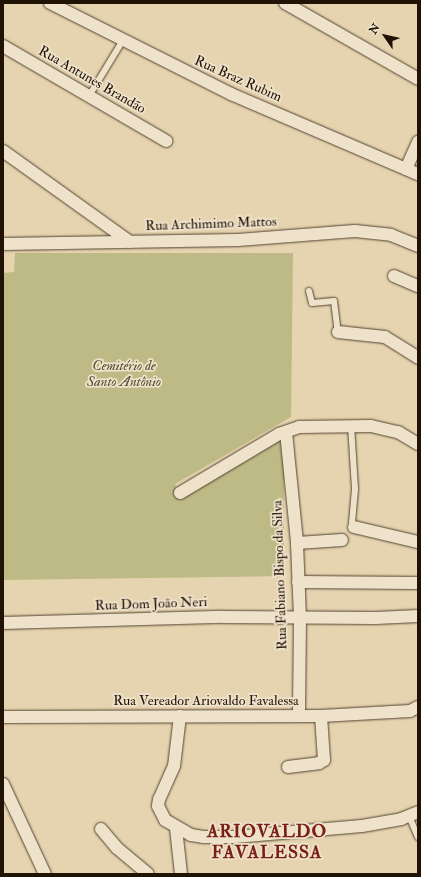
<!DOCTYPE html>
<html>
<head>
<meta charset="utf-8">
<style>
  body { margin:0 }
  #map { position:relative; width:421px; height:877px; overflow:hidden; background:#e6d3af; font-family:"IM FELL Double Pica",serif }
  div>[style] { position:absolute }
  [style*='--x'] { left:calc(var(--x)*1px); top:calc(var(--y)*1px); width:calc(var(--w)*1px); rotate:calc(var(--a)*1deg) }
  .green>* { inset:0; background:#bdba85 }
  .roads { filter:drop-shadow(0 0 1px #524330) drop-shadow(0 0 1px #524330) }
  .service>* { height:6px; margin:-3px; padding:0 3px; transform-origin:3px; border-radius:3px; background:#efe2cb }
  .minor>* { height:12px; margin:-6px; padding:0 6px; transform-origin:6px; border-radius:6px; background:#efe2cb }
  span { translate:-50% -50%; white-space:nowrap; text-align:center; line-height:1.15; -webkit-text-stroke:3.5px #efe2cb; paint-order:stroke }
  .street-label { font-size:14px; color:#201306 }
  .park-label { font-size:14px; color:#574d32; font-style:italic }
  .district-label { font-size:18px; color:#7a1f14; font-weight:700; letter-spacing:1px }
  .frame { position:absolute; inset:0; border:4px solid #201306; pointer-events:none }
  .north { position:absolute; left:365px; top:16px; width:40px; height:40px; -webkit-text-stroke:3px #efe2cb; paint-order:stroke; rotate:304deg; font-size:11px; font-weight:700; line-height:16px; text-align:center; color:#201306 }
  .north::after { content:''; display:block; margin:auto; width:14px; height:18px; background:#201306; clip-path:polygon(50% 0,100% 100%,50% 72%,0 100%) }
</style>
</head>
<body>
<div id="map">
  <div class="green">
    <div style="clip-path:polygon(15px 253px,293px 253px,291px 417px,175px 484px,180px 497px,284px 438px,284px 576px,3px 580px,3px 273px,14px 272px)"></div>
  </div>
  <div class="roads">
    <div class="service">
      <div style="--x:89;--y:96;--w:66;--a:-58.7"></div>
      <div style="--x:309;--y:291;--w:12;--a:76"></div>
      <div style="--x:312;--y:303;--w:22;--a:-5"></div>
      <div style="--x:334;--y:301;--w:31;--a:83"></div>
      <div style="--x:351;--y:425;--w:64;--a:86.4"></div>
      <div style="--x:355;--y:489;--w:33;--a:95"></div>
      <div style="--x:352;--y:522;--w:5;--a:68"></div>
      <div style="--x:409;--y:816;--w:23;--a:67"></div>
    </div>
    <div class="minor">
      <div style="--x:50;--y:3;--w:203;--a:26.7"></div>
      <div style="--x:231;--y:94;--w:203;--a:23.2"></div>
      <div style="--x:285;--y:3;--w:153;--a:29.7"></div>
      <div style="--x:3;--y:46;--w:189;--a:30.2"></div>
      <div style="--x:3;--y:151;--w:156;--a:35.6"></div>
      <div style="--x:406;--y:169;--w:30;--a:-66"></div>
      <div style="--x:3;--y:244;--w:235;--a:-1"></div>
      <div style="--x:238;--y:240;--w:117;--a:-4.4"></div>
      <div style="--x:355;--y:231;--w:36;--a:6"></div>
      <div style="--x:391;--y:235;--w:29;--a:22"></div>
      <div style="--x:394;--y:276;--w:26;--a:23"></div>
      <div style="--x:338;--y:332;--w:47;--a:6.1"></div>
      <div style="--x:385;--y:337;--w:39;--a:32"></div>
      <div style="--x:286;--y:432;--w:112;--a:84.3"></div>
      <div style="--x:297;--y:543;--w:75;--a:87.7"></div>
      <div style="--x:300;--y:618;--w:98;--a:90.6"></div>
      <div style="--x:180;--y:493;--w:115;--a:-30.8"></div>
      <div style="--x:279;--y:434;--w:21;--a:-19"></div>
      <div style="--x:299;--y:427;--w:72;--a:-0.8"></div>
      <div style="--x:371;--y:426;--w:28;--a:13"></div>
      <div style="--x:398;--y:432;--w:23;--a:31"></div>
      <div style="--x:354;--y:527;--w:66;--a:13.2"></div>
      <div style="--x:297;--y:543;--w:45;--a:-3.8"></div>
      <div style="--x:298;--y:582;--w:120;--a:0.5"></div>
      <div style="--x:3;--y:623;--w:220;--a:-1.6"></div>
      <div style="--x:223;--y:617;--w:153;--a:0.4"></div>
      <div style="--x:376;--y:618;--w:42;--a:-2.7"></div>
      <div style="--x:180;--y:716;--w:50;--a:96.8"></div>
      <div style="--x:174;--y:766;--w:36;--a:114"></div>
      <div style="--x:159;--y:799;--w:7;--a:98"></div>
      <div style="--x:158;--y:806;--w:16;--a:63"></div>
      <div style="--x:165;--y:820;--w:30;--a:30"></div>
      <div style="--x:191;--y:835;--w:12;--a:9"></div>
      <div style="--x:203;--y:837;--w:32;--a:0"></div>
      <div style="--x:235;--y:837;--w:127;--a:-5"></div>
      <div style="--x:362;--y:826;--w:40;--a:-10"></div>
      <div style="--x:401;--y:819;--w:18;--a:-22"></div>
      <div style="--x:3;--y:717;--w:318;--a:-0.2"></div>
      <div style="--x:321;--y:716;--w:89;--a:-3.2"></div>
      <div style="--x:410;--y:711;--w:9;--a:-27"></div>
      <div style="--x:288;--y:767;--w:31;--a:-7"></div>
      <div style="--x:319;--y:763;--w:6;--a:-31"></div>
      <div style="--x:324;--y:760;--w:44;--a:-93.9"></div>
      <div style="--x:3;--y:784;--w:99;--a:65"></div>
      <div style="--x:176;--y:828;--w:46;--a:83.8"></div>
      <div style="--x:101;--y:829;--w:25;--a:50"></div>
      <div style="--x:117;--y:848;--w:40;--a:40"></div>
    </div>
  </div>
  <div class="street-label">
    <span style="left:238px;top:79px;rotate:24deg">Rua Braz Rubim</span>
    <span style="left:92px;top:80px;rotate:30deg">Rua Antunes Brandão</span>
    <span style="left:211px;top:224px;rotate:-2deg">Rua Archimimo Mattos</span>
    <span style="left:280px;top:575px;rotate:-92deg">Rua Fabiano Bispo da Silva</span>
    <span style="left:151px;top:604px;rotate:-2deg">Rua Dom João Neri</span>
    <span style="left:206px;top:701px">Rua Vereador Ariovaldo Favalessa</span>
  </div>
  <div class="park-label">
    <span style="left:124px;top:374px">Cemitério de<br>Santo Antônio</span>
  </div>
  <div class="district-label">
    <span style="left:267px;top:843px">ARIOVALDO<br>FAVALESSA</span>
  </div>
  <div class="frame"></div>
  <div class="north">N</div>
</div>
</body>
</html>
